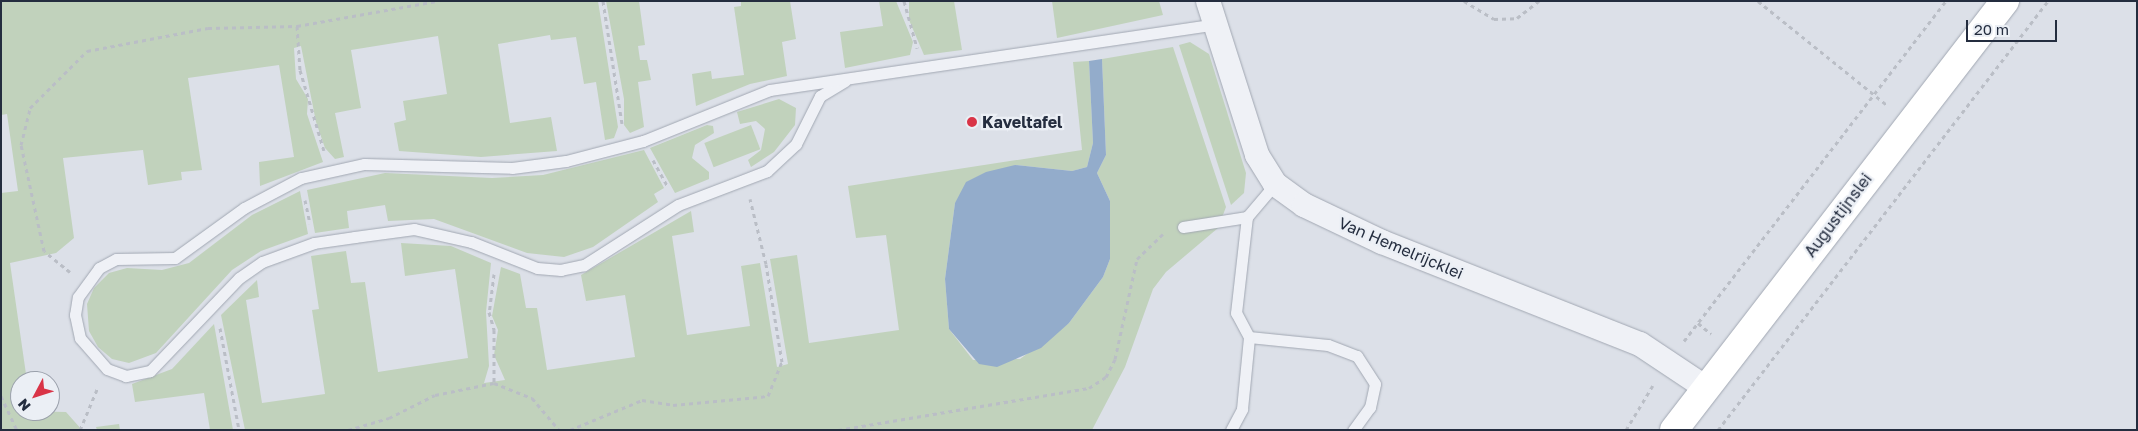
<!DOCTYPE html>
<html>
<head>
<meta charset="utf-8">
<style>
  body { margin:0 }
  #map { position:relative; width:2138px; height:431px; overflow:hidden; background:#dce0e8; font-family:"Golos Text",sans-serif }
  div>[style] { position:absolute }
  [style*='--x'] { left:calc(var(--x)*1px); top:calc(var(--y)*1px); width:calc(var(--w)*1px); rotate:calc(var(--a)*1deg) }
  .green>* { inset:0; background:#c1d2bc; transform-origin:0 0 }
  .water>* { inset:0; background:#93accb }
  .path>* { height:3px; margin-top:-1.5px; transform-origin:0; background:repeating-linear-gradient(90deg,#babec6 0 4px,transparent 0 8px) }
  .roads { filter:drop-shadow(0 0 1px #a1a7b2) drop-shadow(0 0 1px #a1a7b2) }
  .lane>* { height:11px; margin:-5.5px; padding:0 5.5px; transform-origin:5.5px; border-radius:5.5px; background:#eff1f6 }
  .street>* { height:24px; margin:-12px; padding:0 12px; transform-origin:12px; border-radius:12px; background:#eff1f6 }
  .secondary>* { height:28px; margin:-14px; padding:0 14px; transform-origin:14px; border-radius:14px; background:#fff }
  .dots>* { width:14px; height:14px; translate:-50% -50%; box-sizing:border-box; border:2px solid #ebeff5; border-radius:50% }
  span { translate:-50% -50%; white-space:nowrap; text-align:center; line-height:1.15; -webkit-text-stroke:4.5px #ebeff5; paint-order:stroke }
  .poi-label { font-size:16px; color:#242d3f; font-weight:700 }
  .left { translate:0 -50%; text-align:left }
  .street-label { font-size:16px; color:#242d3f }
  .frame { position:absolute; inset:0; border:2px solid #242d3f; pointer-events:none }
  .north { position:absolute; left:10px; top:371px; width:50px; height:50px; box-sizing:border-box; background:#ebeff5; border:1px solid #9ba1ac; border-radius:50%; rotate:230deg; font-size:14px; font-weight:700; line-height:20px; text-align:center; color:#242d3f }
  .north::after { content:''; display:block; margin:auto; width:18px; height:22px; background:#d93447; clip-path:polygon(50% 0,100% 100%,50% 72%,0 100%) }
  .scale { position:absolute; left:1966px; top:20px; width:91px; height:22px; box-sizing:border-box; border:2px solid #242d3f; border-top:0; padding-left:6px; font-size:15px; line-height:18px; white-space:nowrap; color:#242d3f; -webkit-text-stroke:4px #ebeff5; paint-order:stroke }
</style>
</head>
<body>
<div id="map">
  <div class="green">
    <div style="clip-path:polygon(1px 1px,598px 1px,618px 127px,614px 138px,605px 140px,596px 82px,584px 84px,576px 37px,551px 40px,550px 35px,498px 44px,510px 123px,551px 117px,557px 151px,481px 157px,399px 151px,394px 123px,406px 120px,403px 101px,447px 94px,438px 36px,351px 50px,361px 108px,335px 113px,344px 157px,335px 159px,325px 148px,316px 122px,301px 46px,294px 48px,296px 79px,308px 99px,307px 114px,323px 162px,260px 186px,259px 162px,294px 157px,279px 65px,188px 78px,202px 170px,181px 172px,182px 180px,148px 185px,143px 150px,63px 158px,74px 238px,56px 253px,10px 263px,27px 381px,20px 381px,20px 411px,66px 412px,82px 430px,1px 430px,1px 193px,18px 191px,7px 114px,1px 115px)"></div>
    <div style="clip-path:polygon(606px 1px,639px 1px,645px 45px,638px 46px,640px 60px,647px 60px,651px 80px,638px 82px,644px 127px,630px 133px,624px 125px,624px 99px)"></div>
    <div style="clip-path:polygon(741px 1px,790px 1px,796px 39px,782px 42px,787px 76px,750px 84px,696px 106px,692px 74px,711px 71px,712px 79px,744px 75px,734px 7px,741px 6px)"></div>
    <div style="clip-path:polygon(879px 1px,896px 1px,913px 42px,910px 55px,845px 68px,840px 32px,883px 26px)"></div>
    <div style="clip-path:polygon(909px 1px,954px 1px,962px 50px,924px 55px,909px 20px)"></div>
    <div style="clip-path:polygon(1052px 1px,1159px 1px,1163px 15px,1057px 38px)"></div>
    <div style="clip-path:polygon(1190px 42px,1209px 54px,1246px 173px,1244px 193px,1231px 205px,1179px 45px)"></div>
    <div style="clip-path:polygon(1173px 47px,1226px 207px,1218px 228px,1166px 272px,1153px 289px,1125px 367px,1092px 430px,245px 430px,221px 315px,257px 280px,259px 297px,246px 300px,262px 403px,325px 394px,312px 310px,319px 309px,311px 256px,346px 251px,351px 283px,365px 282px,378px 372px,468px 358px,455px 269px,405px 276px,401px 243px,451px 246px,491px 263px,486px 312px,489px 366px,484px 383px,505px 380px,494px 355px,498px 330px,492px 316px,501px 267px,520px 274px,526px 308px,537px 308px,547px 370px,635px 357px,625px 295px,586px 301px,581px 275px,691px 211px,694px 232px,672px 236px,687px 335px,750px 326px,741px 266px,760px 263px,777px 367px,788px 364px,770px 259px,797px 255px,809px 343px,899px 330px,886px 235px,856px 238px,848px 186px,1082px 150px,1073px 62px,1089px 61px,1093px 143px,1087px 167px,1072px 171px,1015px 165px,955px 203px,945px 279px,949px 329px,973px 360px,1020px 359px,1069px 323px,1103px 277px,1110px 259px,1110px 201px,1097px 173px,1106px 155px,1102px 59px)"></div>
    <div style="clip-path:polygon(779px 99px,796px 108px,795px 125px,774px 152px,751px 167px,748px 160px,761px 150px,765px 129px,756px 121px,740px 124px,737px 112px)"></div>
    <div style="clip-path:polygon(707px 125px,713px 126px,714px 133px,695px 145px,692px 158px,709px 172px,709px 179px,675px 193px,650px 148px)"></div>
    <div style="left:751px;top:125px;width:26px;height:50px;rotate:69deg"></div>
    <div style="clip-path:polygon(644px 150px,664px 188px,654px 194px,658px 202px,593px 247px,564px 257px,527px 253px,434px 219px,388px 221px,385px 205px,347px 211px,349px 228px,315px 233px,307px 190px,385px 173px,492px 178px,543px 175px)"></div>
    <div style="clip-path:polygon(300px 191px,308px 234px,261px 251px,232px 270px,156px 353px,129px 363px,112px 359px,98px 347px,89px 331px,87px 304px,94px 288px,109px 273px,127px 268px,162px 270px,189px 263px,252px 215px)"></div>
    <div style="clip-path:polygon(214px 324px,233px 430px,210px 430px,204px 393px,135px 402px,132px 384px,172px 369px)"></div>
    <div style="clip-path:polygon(119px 424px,120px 430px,97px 430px,96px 427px)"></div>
  </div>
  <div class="water">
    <div style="clip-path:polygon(1102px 59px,1106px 155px,1097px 173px,1110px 201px,1110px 259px,1103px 277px,1069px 323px,1041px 348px,997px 367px,979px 364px,949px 329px,945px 279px,955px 203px,966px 182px,986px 172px,1015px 165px,1072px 171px,1087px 167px,1093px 143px,1089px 61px)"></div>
  </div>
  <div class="path">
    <div style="--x:603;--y:1;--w:124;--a:81.2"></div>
    <div style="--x:904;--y:1;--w:49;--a:74.5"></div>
    <div style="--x:1464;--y:1;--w:35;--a:31"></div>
    <div style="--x:1494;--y:19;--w:23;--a:-2"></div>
    <div style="--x:1517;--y:18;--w:28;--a:-38"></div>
    <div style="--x:1758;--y:1;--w:167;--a:38.9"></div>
    <div style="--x:297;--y:26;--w:142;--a:-10.1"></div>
    <div style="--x:653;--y:160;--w:31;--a:61"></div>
    <div style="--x:305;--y:200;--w:24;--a:78"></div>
    <div style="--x:70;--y:272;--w:33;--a:-141"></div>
    <div style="--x:44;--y:251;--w:108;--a:-102.2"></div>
    <div style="--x:21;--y:145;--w:38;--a:-76"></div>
    <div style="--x:30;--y:108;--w:81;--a:-45"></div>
    <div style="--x:87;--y:51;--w:123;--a:-10.8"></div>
    <div style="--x:208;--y:28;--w:89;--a:-1.3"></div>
    <div style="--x:297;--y:26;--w:44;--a:86.1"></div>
    <div style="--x:300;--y:70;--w:84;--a:73.5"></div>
    <div style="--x:494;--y:274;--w:38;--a:97"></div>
    <div style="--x:489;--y:312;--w:19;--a:74"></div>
    <div style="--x:494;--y:330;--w:53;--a:90"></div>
    <div style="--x:1698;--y:323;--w:17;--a:40"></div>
    <div style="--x:220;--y:328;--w:104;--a:79.4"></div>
    <div style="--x:1684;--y:341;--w:429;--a:-52.4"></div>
    <div style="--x:1;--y:396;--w:38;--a:65"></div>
    <div style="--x:80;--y:430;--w:47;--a:-67.3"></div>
    <div style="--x:348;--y:430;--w:43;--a:-16.3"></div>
    <div style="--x:389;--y:418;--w:51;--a:-26.6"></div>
    <div style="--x:435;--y:395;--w:60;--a:-11.5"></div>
    <div style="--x:494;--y:383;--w:41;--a:21.5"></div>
    <div style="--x:532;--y:398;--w:42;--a:49.8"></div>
    <div style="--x:570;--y:430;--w:78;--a:-22.6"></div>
    <div style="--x:642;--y:400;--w:31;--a:9"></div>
    <div style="--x:673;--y:405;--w:95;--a:-5.4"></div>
    <div style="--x:768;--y:396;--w:37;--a:-68"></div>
    <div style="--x:782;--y:362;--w:99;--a:-99.3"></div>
    <div style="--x:766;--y:264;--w:67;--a:-103.8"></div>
    <div style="--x:838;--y:430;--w:254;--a:-9.5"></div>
    <div style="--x:1089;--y:388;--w:20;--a:-33"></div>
    <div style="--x:1106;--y:377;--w:20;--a:-63"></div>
    <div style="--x:1115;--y:359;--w:102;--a:-77.6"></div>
    <div style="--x:1137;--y:259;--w:36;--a:-44"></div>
    <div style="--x:1626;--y:430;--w:52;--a:-59"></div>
    <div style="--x:1718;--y:430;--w:541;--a:-52.43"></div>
  </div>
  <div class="roads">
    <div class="lane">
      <div style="--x:845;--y:81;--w:29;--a:149"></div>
      <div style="--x:820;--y:96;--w:54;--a:116.6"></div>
      <div style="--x:796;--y:144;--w:40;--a:137"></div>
      <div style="--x:767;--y:171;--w:95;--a:159.1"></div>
      <div style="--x:678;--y:205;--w:112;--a:147.4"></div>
      <div style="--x:584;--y:265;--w:24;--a:168"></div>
      <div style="--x:561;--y:270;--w:24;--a:-175"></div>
      <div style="--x:537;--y:268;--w:71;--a:-158.5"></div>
      <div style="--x:471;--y:242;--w:58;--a:-167.2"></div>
      <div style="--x:414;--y:229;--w:60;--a:172.3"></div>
      <div style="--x:355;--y:237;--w:41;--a:171.7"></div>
      <div style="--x:314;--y:243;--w:55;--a:159.9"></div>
      <div style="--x:262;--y:262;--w:28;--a:145"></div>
      <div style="--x:239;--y:278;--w:129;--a:133.7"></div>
      <div style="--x:150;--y:371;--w:25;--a:168"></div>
      <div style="--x:126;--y:376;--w:20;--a:-160"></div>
      <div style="--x:107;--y:369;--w:41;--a:-131.1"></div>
      <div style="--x:80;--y:338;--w:24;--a:-102"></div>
      <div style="--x:75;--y:315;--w:18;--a:-81"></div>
      <div style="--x:78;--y:297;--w:36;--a:-54"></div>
      <div style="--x:99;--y:268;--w:19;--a:-28"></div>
      <div style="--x:116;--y:259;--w:59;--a:-1"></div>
      <div style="--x:175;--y:258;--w:85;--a:-35.9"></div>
      <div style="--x:244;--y:208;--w:64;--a:-27.8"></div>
      <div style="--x:301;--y:178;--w:65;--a:-12.5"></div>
      <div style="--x:364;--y:164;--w:148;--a:1.5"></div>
      <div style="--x:512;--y:168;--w:54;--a:-7.4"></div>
      <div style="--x:566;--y:161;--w:80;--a:-14.6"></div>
      <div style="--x:643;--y:141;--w:137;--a:-21.9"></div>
      <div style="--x:770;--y:90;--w:450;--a:-8.4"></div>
      <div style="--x:1183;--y:227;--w:65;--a:-8.9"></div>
      <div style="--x:1247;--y:217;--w:43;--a:-49.7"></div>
      <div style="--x:1249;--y:337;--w:79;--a:5.8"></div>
      <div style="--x:1328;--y:345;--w:31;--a:21"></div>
      <div style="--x:1357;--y:356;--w:33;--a:57"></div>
      <div style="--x:1375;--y:384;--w:24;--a:102"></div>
      <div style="--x:1370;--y:407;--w:29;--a:126"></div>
      <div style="--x:1231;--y:430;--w:24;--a:-62"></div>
      <div style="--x:1242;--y:409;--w:72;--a:-84.4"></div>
      <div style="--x:1249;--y:337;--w:27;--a:-118"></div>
      <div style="--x:1236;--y:313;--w:97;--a:-83.5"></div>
    </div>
    <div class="street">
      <div style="--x:1208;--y:1;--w:162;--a:72.3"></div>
      <div style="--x:1257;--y:155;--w:34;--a:58"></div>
      <div style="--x:1275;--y:184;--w:36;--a:36"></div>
      <div style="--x:1304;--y:205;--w:86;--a:25.4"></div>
      <div style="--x:1382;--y:242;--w:277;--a:21.6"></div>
      <div style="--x:1640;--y:344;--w:79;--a:33.7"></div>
    </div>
    <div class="secondary">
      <div style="--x:1674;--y:430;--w:542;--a:-52.35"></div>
    </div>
  </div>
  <div class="dots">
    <div style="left:972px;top:122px;background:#d93447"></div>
  </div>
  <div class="poi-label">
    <span class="left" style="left:982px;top:122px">Kaveltafel</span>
  </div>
  <div class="street-label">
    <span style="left:1838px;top:215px;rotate:-53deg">Augustijnslei</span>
    <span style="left:1401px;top:248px;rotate:23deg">Van Hemelrijcklei</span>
  </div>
  <div class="frame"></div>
  <div class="north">N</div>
  <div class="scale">20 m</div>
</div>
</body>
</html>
